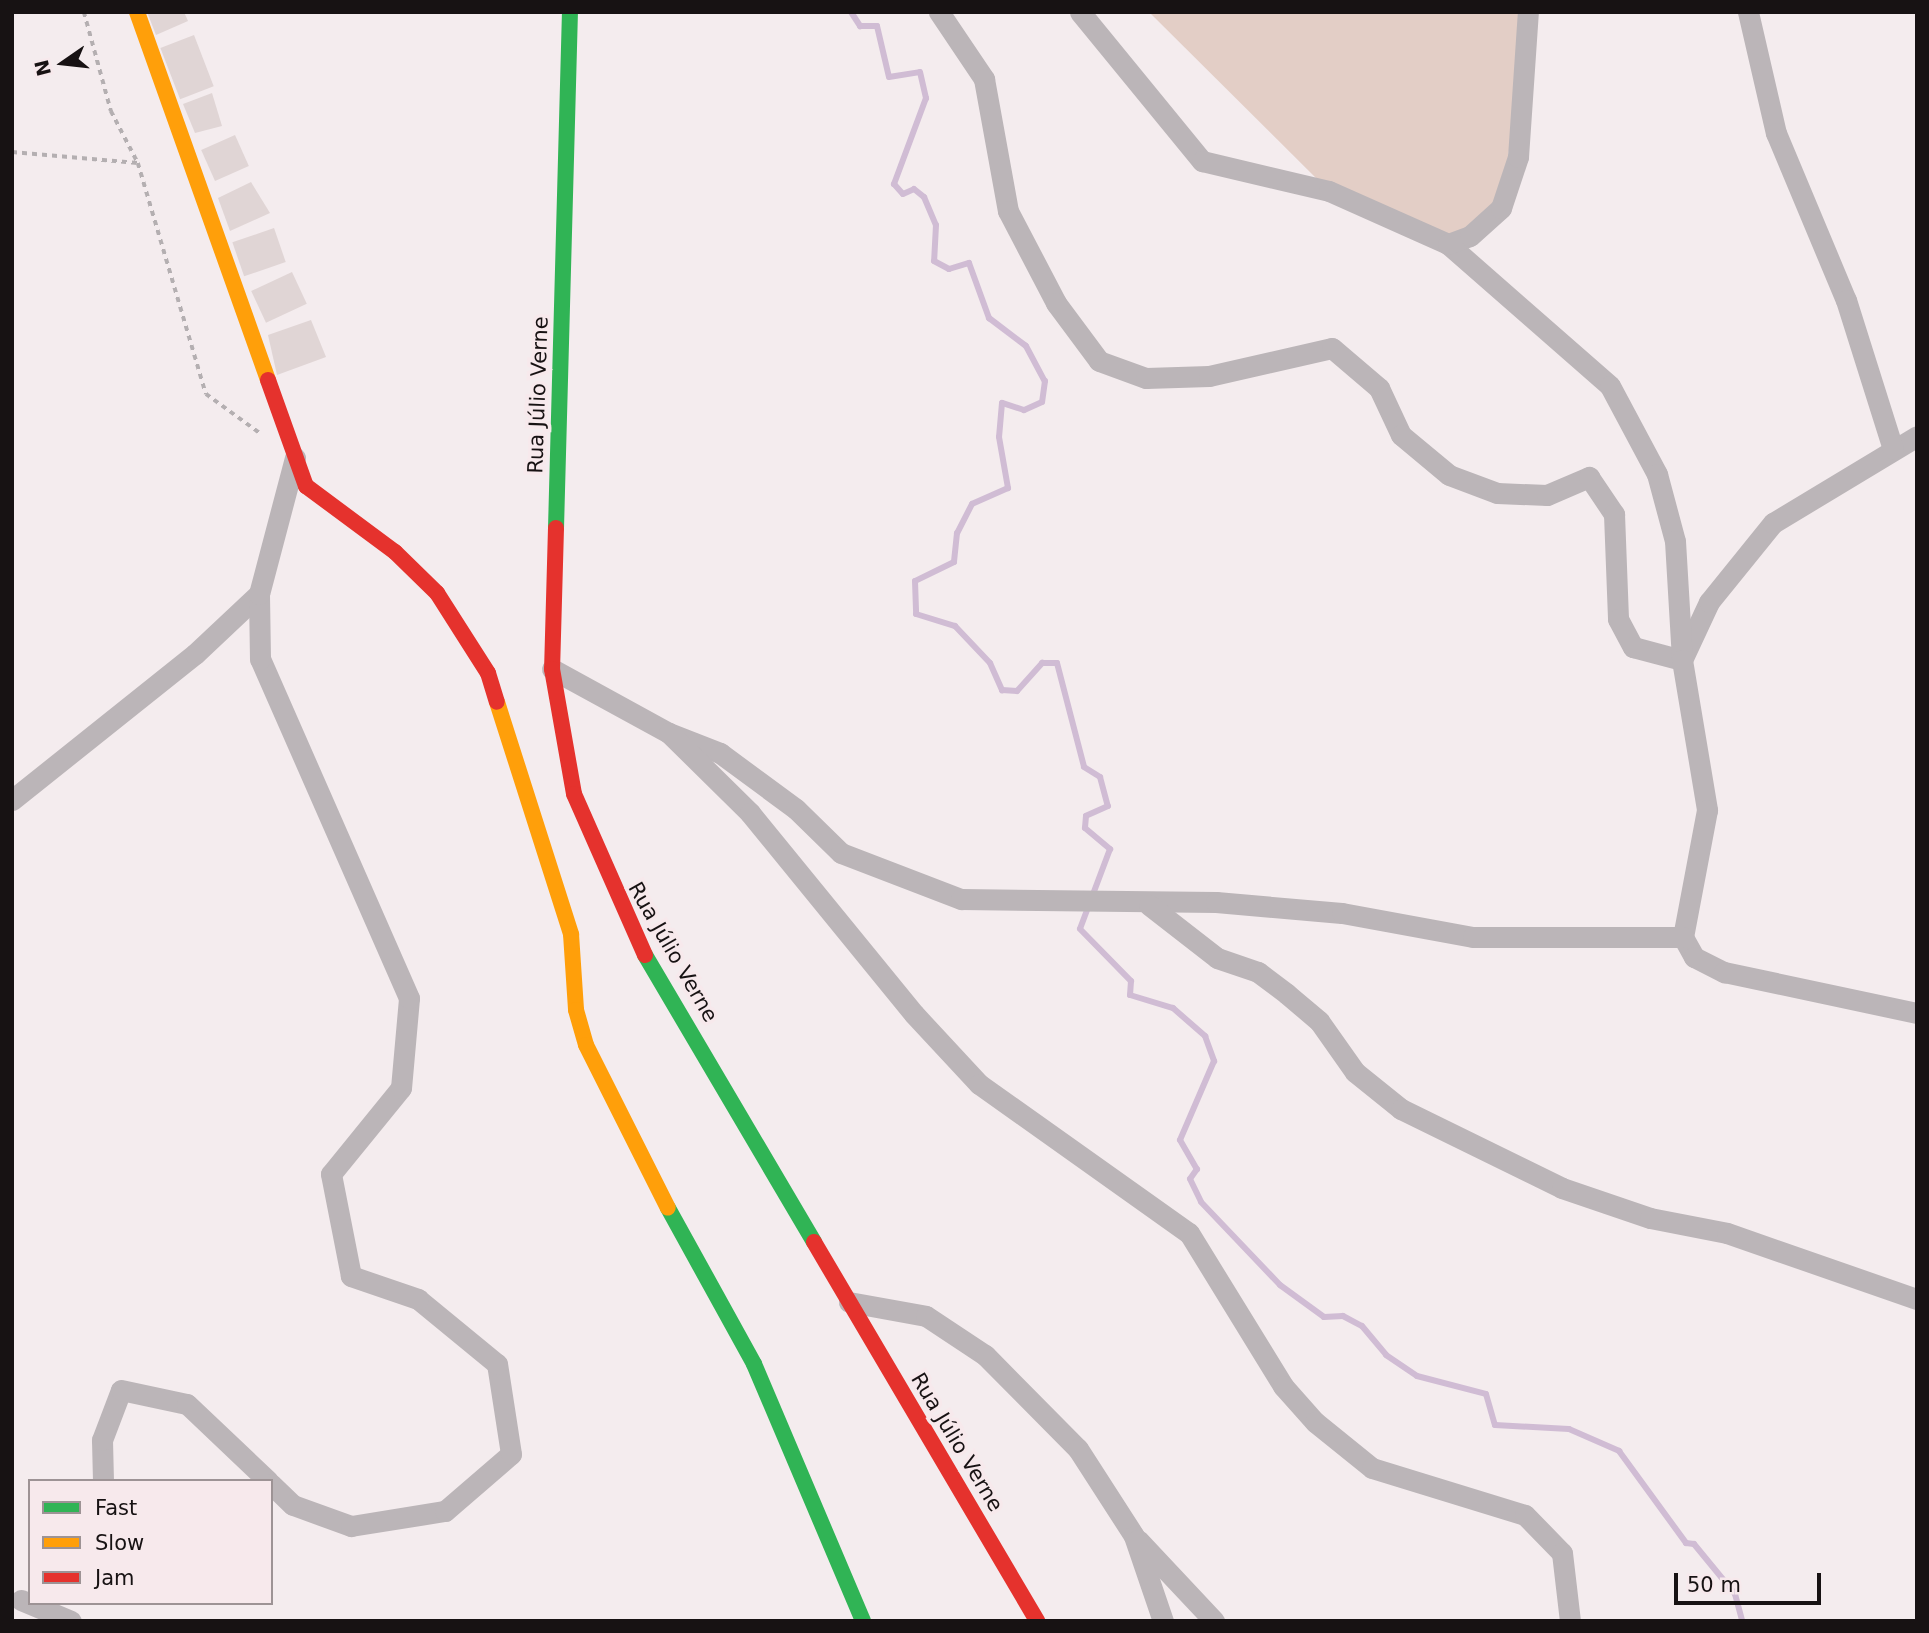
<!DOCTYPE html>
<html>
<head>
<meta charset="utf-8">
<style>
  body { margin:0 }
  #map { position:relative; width:1929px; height:1633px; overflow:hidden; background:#f4ecee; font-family:"DejaVu Sans",sans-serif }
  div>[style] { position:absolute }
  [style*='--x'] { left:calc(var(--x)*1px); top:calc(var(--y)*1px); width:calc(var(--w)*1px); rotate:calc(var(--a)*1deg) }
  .green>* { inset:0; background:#e3cec6 }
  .stream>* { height:6px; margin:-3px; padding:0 3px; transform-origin:3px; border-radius:3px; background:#d0bcd4 }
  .building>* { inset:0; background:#e0d5d5; transform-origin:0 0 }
  .path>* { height:3.5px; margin-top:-1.75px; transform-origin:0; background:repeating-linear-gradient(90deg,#b4afb1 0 5px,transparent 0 10px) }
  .street>* { height:21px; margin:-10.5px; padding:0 10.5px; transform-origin:10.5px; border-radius:10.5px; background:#bbb5b8 }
  .fast>* { height:16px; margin:-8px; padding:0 8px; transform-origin:8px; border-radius:8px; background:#30b455 }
  .slow>* { height:16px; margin:-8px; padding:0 8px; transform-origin:8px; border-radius:8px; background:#ff9f0a }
  .jam>* { height:16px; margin:-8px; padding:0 8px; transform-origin:8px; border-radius:8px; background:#e5322d }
  span { translate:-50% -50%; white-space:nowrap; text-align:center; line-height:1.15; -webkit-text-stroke:7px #f7e9ec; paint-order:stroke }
  .street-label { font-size:21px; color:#171213 }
  .frame { position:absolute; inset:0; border:14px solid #171213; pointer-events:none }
  .legend { position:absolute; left:28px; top:1479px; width:245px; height:126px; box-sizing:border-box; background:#f7e9ec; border:2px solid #9d9395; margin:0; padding:9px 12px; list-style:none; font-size:21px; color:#171213 }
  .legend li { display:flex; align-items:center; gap:14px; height:35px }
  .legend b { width:35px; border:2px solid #9d9395 }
  .north { position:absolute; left:28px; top:28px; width:70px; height:70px; -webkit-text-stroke:5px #f7e9ec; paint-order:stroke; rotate:256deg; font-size:19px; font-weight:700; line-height:28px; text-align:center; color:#171213 }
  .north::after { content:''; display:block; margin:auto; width:24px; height:32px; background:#171213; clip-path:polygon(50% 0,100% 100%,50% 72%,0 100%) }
  .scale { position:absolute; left:1674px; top:1573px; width:147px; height:32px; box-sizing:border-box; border:4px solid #171213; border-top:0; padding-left:9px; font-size:21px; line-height:24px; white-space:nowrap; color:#171213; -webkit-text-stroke:5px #f7e9ec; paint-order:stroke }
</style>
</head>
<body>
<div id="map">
  <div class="green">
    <div style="clip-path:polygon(1149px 12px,1528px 12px,1501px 208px,1448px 244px,1329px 191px)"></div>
  </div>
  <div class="stream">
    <div style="--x:851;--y:12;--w:17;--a:57"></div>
    <div style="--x:860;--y:26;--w:17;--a:0"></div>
    <div style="--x:877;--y:26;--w:52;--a:76.8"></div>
    <div style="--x:889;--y:77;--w:31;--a:-9"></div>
    <div style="--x:920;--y:72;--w:27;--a:77"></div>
    <div style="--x:926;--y:98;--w:92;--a:110.4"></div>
    <div style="--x:894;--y:184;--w:13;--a:48"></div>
    <div style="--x:903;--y:194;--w:12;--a:-24"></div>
    <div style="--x:914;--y:189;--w:13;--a:39"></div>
    <div style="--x:924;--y:197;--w:30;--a:67"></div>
    <div style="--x:936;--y:225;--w:36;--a:93"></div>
    <div style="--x:934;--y:261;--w:17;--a:28"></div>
    <div style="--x:949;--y:269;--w:21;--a:-17"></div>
    <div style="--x:969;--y:263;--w:59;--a:70"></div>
    <div style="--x:989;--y:318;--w:46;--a:37.1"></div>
    <div style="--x:1026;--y:346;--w:40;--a:62"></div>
    <div style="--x:1045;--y:381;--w:21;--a:98"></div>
    <div style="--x:1042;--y:402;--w:20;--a:156"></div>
    <div style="--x:1024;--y:410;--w:23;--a:-162"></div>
    <div style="--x:1002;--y:403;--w:34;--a:95"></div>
    <div style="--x:999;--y:437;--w:52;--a:80"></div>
    <div style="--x:1008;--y:488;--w:39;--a:156"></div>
    <div style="--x:972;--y:504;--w:33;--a:117"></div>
    <div style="--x:957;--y:533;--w:29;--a:96"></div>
    <div style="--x:954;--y:562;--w:43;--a:154"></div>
    <div style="--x:915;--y:581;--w:33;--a:88"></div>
    <div style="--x:916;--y:614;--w:41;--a:17.1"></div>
    <div style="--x:955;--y:626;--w:51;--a:46.6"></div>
    <div style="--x:990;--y:663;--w:30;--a:66"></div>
    <div style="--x:1002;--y:690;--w:15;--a:4"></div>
    <div style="--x:1017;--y:691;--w:38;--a:-48"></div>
    <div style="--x:1042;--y:663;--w:15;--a:0"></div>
    <div style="--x:1057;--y:663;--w:107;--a:75.4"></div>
    <div style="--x:1084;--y:767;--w:19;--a:32"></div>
    <div style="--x:1100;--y:777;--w:30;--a:75"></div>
    <div style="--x:1108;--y:806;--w:24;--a:156"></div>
    <div style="--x:1086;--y:816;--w:12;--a:95"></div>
    <div style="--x:1085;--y:828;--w:33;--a:40"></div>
    <div style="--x:1110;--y:849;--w:85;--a:110.6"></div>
    <div style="--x:1080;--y:929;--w:73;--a:45.6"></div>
    <div style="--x:1131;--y:981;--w:14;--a:94"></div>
    <div style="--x:1130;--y:995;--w:45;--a:16.8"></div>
    <div style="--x:1173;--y:1008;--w:43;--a:41.2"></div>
    <div style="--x:1205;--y:1036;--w:27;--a:70"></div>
    <div style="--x:1214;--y:1061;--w:86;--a:113.3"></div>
    <div style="--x:1180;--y:1140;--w:34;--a:60"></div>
    <div style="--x:1197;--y:1169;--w:12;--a:125"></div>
    <div style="--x:1190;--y:1179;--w:25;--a:64"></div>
    <div style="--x:1201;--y:1202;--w:115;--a:46.4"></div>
    <div style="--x:1280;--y:1285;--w:54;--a:36"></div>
    <div style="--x:1324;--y:1317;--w:19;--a:-3"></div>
    <div style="--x:1343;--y:1316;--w:21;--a:28"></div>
    <div style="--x:1362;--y:1326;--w:38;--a:50"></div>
    <div style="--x:1386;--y:1355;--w:37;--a:34"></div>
    <div style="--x:1417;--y:1376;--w:71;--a:14.6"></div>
    <div style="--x:1486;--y:1394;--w:32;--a:74"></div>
    <div style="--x:1495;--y:1425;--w:74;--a:3.1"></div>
    <div style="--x:1569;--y:1429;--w:55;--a:23.7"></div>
    <div style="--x:1619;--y:1451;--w:114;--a:53.9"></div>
    <div style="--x:1686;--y:1543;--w:8;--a:7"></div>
    <div style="--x:1694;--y:1544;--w:65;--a:50.6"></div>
    <div style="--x:1735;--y:1594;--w:28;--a:75"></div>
  </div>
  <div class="building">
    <div style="clip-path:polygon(147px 12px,184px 12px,188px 21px,156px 35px)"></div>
    <div style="left:194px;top:35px;width:55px;height:36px;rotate:69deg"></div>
    <div style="clip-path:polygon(212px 93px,222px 126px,195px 133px,183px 104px)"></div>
    <div style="left:235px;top:135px;width:34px;height:37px;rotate:66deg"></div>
    <div style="clip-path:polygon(251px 182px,270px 213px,230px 231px,218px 198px)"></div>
    <div style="left:274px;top:228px;width:36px;height:44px;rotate:71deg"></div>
    <div style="left:292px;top:272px;width:35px;height:45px;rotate:65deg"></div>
    <div style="clip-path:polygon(311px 320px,326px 357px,277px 375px,268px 335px)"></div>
  </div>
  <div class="path">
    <div style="--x:84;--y:12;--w:103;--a:74.7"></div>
    <div style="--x:111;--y:111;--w:59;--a:62.6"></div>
    <div style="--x:138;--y:163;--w:241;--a:73.6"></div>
    <div style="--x:206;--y:394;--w:68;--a:36"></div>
    <div style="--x:12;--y:152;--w:126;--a:5"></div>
  </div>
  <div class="street">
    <div style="--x:939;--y:12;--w:81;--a:56.1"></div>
    <div style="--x:984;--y:79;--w:134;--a:79.7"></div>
    <div style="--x:1008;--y:211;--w:104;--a:62.4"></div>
    <div style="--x:1056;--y:303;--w:72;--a:53.4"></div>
    <div style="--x:1099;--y:361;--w:50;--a:19.9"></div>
    <div style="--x:1146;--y:378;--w:63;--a:-1.8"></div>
    <div style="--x:1209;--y:376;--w:126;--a:-12.8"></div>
    <div style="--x:1332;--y:348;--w:62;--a:40.4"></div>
    <div style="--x:1379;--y:388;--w:52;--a:64.9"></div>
    <div style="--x:1401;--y:435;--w:62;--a:39.8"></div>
    <div style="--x:1449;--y:475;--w:51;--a:20.6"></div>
    <div style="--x:1497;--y:493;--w:50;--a:2.3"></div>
    <div style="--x:1547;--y:495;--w:46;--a:-23.2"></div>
    <div style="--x:1589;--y:477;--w:45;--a:56"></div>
    <div style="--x:1614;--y:514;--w:105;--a:87.8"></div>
    <div style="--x:1618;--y:619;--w:32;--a:62"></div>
    <div style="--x:1633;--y:647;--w:51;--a:14.9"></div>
    <div style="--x:1682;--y:660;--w:64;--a:-65"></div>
    <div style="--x:1709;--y:602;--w:102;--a:-51"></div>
    <div style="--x:1773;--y:523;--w:168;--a:-31.1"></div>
    <div style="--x:1080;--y:12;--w:193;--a:50.7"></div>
    <div style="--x:1202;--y:161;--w:130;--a:13.3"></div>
    <div style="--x:1329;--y:191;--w:130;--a:24"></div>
    <div style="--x:1448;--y:244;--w:215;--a:41.2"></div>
    <div style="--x:1610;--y:386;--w:100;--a:61.9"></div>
    <div style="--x:1657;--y:474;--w:69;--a:75"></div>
    <div style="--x:1675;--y:541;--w:119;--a:86.6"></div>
    <div style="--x:1682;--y:660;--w:152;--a:80.5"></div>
    <div style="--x:1707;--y:810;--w:129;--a:100.7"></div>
    <div style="--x:1683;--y:937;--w:23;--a:61"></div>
    <div style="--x:1694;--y:957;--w:34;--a:27"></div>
    <div style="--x:1724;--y:972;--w:197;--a:12"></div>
    <div style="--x:1748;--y:12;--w:124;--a:77"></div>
    <div style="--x:1776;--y:133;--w:181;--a:67.3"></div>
    <div style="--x:1846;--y:300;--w:156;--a:72.5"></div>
    <div style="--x:1448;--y:244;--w:23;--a:-20"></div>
    <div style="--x:1470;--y:236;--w:42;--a:-42.1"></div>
    <div style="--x:1501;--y:208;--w:54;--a:-71.6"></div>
    <div style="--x:1518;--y:157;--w:145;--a:-86.1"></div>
    <div style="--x:552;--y:669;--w:133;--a:28.7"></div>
    <div style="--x:669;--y:733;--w:55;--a:21.4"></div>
    <div style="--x:720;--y:753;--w:94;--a:36.4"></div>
    <div style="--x:796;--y:809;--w:63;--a:44.4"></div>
    <div style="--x:841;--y:853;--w:129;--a:21"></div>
    <div style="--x:961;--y:899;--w:255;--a:0.7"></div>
    <div style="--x:1216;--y:902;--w:126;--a:5"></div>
    <div style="--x:1342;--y:913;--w:133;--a:10.4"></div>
    <div style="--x:1473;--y:937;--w:210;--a:0"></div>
    <div style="--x:669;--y:733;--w:114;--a:44.6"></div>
    <div style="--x:750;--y:813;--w:259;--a:50.8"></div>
    <div style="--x:914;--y:1014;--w:96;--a:47.1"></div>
    <div style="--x:979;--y:1084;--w:257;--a:35.4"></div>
    <div style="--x:1189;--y:1233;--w:180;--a:58.4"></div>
    <div style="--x:1283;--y:1386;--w:48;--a:48.4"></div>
    <div style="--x:1315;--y:1422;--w:73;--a:38.9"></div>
    <div style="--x:1372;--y:1468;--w:160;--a:17.1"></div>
    <div style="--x:1525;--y:1515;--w:53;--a:45.8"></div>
    <div style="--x:1562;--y:1553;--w:68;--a:83.3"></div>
    <div style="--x:12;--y:800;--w:234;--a:-38.6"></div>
    <div style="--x:195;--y:654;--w:88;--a:-43.2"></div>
    <div style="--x:1149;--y:905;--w:86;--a:37.9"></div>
    <div style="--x:1217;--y:958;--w:43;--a:18.9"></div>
    <div style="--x:1258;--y:972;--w:36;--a:37"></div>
    <div style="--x:1287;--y:994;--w:42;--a:40.2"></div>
    <div style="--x:1319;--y:1021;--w:62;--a:54.8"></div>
    <div style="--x:1355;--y:1072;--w:59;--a:38.8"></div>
    <div style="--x:1401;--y:1109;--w:179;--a:26.1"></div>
    <div style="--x:1562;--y:1188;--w:93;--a:18.8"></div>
    <div style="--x:1650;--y:1218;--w:78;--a:11"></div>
    <div style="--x:1727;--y:1233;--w:201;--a:19.2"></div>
    <div style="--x:849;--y:1302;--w:78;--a:10.3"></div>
    <div style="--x:926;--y:1316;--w:71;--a:33.5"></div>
    <div style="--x:985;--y:1355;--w:132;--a:45.3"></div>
    <div style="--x:1078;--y:1449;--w:103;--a:57.2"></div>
    <div style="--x:1134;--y:1536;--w:90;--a:71.2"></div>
    <div style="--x:103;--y:1481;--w:41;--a:-91.4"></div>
    <div style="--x:102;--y:1440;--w:53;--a:-69.2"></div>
    <div style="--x:121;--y:1390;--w:67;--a:12"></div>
    <div style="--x:187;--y:1404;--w:112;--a:43.5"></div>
    <div style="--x:271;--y:1484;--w:30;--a:44"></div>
    <div style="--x:293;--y:1505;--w:62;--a:19.9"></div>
    <div style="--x:351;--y:1526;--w:95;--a:-9.1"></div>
    <div style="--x:445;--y:1511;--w:87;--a:-40.8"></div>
    <div style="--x:511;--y:1454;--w:91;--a:-98.8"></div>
    <div style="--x:497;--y:1364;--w:102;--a:-140.6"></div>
    <div style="--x:418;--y:1299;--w:71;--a:-161.1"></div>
    <div style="--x:351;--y:1276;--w:104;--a:-101.1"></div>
    <div style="--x:331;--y:1174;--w:111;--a:-50.9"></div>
    <div style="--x:401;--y:1088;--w:90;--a:-84.9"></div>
    <div style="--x:409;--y:998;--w:370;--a:-113.7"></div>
    <div style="--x:260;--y:659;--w:65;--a:-90.9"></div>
    <div style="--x:259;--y:594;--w:141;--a:-75.2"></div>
    <div style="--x:1138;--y:1540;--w:111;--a:46.8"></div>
    <div style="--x:21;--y:1600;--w:54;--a:22.8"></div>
  </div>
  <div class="fast">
    <div style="--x:556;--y:528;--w:516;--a:-88.45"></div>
    <div style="--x:645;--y:955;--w:333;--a:59.5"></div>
    <div style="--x:668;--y:1208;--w:178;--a:61.1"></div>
    <div style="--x:754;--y:1364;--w:279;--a:67"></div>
  </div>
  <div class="slow">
    <div style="--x:137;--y:12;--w:391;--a:70.4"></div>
    <div style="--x:497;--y:702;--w:244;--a:72.3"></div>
    <div style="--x:571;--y:934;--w:76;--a:86.2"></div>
    <div style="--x:576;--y:1010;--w:36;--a:74"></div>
    <div style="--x:586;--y:1045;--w:182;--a:63.3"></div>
  </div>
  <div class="jam">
    <div style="--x:268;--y:380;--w:113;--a:70.3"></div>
    <div style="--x:306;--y:486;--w:111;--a:36.6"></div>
    <div style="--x:395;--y:552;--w:59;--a:44.3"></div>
    <div style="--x:437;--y:593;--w:95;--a:57.5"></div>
    <div style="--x:488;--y:673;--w:30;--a:73"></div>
    <div style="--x:556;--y:528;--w:141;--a:91.6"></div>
    <div style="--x:552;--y:669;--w:127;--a:80"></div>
    <div style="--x:574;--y:794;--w:176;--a:66.2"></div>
    <div style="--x:814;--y:1242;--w:440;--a:59.5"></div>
  </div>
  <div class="street-label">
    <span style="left:538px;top:395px;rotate:-88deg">Rua Júlio Verne</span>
    <span style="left:673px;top:952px;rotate:60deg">Rua Júlio Verne</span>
    <span style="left:957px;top:1442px;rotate:59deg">Rua Júlio Verne</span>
  </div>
  <div class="frame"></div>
  <ul class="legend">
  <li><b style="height:9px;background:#30b455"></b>Fast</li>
  <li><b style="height:9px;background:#ff9f0a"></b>Slow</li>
  <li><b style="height:9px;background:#e5322d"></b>Jam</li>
  </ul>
  <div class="north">N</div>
  <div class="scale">50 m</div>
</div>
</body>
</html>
